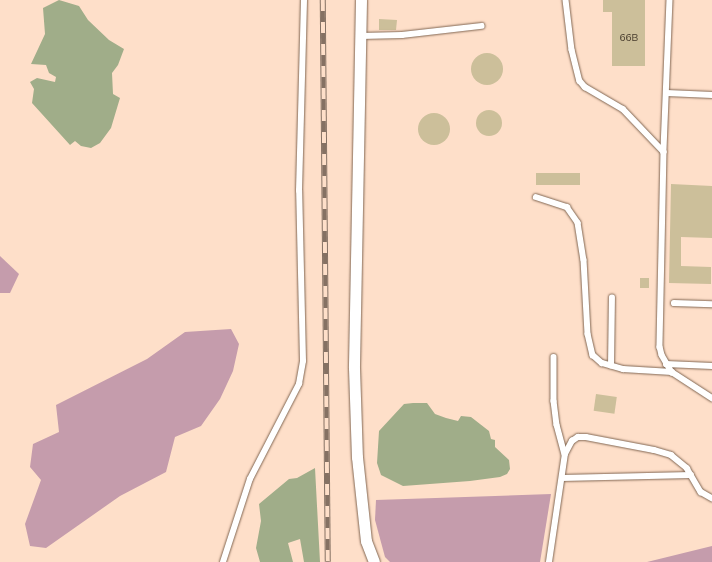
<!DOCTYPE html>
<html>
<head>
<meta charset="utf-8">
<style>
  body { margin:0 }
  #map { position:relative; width:712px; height:562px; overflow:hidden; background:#fedfc9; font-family:"Nunito Sans",sans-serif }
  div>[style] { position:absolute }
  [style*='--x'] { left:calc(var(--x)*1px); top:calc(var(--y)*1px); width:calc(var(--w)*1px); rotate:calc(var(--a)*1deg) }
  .forest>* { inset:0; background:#c59cac }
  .water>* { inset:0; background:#a0ad89 }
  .building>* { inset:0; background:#ccbf9a; transform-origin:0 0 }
  .round { border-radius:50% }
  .roads { filter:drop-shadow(0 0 1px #826753) drop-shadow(0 0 1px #826753) }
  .service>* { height:5.5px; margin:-2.75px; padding:0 2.75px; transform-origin:2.75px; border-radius:2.75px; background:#fff }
  .minor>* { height:11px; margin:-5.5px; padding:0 5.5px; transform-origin:5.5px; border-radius:5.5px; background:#fff }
  .rail>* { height:5.5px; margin-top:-2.75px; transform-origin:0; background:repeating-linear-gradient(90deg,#fedfc9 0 11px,#857163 0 22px); box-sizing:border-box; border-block:1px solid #857163 }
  span { translate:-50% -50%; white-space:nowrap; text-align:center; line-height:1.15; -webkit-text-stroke:4.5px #fedfc9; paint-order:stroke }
  .number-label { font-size:10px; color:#43382a }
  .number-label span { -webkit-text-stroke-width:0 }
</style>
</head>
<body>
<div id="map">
  <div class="forest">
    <div style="clip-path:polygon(0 256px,19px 274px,10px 293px,0 293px)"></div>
    <div style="clip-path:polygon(231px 329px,239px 344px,233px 371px,220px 399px,201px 426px,175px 437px,166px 472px,120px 496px,46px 548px,30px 546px,25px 524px,41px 480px,30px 467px,33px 444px,59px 432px,56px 405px,147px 359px,185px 332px)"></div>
    <div style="clip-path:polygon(551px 494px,540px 562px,390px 562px,385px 557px,375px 520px,376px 500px)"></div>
    <div style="clip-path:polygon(712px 546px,712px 562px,647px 562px)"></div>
  </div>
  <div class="water">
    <div style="clip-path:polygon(59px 0,79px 6px,88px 20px,109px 40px,124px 49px,118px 65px,112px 73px,113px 94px,120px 98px,111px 128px,100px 143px,91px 148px,81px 146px,75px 141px,70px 145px,32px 103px,34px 89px,30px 82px,37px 78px,55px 82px,56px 77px,49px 73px,46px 65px,31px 64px,45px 34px,43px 8px)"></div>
    <div style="clip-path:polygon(413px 403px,427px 403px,435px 414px,446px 418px,458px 421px,461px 416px,471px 417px,489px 431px,491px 439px,495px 440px,495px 447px,509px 460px,510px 469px,507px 474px,500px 477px,470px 481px,403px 486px,381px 475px,377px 463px,379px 431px,404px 404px)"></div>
    <div style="clip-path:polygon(315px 468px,320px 562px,304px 562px,300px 539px,288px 543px,293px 562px,260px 562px,256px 548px,261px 521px,259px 504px,289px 479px,297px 478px)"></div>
  </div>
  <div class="building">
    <div style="clip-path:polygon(603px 0,645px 0,645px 66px,612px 66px,612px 12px,603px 12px)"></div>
    <div style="clip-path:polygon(379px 19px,397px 20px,396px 30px,379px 30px)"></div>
    <div class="round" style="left:471px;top:53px;width:32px;height:32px"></div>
    <div class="round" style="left:476px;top:110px;width:26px;height:26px"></div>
    <div class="round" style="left:418px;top:113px;width:32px;height:32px"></div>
    <div style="left:536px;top:173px;width:44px;height:12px"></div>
    <div style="clip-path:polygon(671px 184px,712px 186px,712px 238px,681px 237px,681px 266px,711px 267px,711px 284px,669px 283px)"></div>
    <div style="left:640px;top:278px;width:9px;height:10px"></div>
    <div style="left:596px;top:394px;width:21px;height:17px;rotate:8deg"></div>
  </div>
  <div class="roads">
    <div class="service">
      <div style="--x:566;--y:0;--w:50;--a:83.2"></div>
      <div style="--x:572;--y:50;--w:32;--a:76"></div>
      <div style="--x:580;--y:81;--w:8;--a:50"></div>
      <div style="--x:585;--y:87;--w:44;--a:30.1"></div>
      <div style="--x:623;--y:109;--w:59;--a:46.4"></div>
      <div style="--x:670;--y:0;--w:152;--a:92.3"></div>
      <div style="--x:664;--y:152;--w:195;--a:91.2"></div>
      <div style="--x:660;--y:347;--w:8;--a:76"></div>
      <div style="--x:662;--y:355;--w:20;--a:60"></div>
      <div style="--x:672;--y:372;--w:48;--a:33"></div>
      <div style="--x:361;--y:36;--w:41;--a:-1.4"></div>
      <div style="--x:402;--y:35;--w:80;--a:-6.5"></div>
      <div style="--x:667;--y:93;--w:45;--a:2.5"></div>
      <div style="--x:536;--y:197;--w:33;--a:18"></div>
      <div style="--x:567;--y:207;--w:19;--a:55"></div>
      <div style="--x:578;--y:223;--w:37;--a:81"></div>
      <div style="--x:584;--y:260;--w:74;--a:86.9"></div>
      <div style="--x:588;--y:334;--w:22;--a:77"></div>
      <div style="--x:593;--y:355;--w:12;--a:42"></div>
      <div style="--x:602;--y:363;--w:22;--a:16"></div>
      <div style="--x:623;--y:369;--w:49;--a:3.5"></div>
      <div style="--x:674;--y:303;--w:38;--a:2"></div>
      <div style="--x:554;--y:357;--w:44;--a:90"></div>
      <div style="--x:554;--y:401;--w:24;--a:83"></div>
      <div style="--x:557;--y:425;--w:30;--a:75"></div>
      <div style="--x:666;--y:364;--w:46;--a:2.5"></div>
      <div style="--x:611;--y:366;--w:68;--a:-89.2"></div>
      <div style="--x:562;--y:478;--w:129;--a:-1.3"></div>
      <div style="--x:223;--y:562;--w:87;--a:-72"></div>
      <div style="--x:250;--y:479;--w:107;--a:-62.7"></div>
      <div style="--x:299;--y:384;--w:23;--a:-80"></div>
      <div style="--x:303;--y:361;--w:170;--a:-91.3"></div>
      <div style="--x:299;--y:191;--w:191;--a:-88.5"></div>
      <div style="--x:549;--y:562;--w:109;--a:-81.6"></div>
      <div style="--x:565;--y:454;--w:15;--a:-62"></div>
      <div style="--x:572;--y:441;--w:7;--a:-34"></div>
      <div style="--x:578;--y:437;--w:8;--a:0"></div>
      <div style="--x:586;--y:437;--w:69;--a:10.8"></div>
      <div style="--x:654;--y:450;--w:18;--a:16"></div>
      <div style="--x:671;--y:455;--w:21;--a:39"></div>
      <div style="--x:687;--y:468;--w:28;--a:60"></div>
      <div style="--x:701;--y:492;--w:13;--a:29"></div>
    </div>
    <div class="minor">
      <div style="--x:361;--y:0;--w:368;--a:91.1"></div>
      <div style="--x:354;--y:368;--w:89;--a:88.1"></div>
      <div style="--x:357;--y:457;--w:84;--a:83.9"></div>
      <div style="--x:366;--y:541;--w:22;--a:69"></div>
    </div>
  </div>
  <div class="rail">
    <div style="--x:323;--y:0;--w:562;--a:89.49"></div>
  </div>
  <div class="number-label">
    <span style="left:629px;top:39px">66В</span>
  </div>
</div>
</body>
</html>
